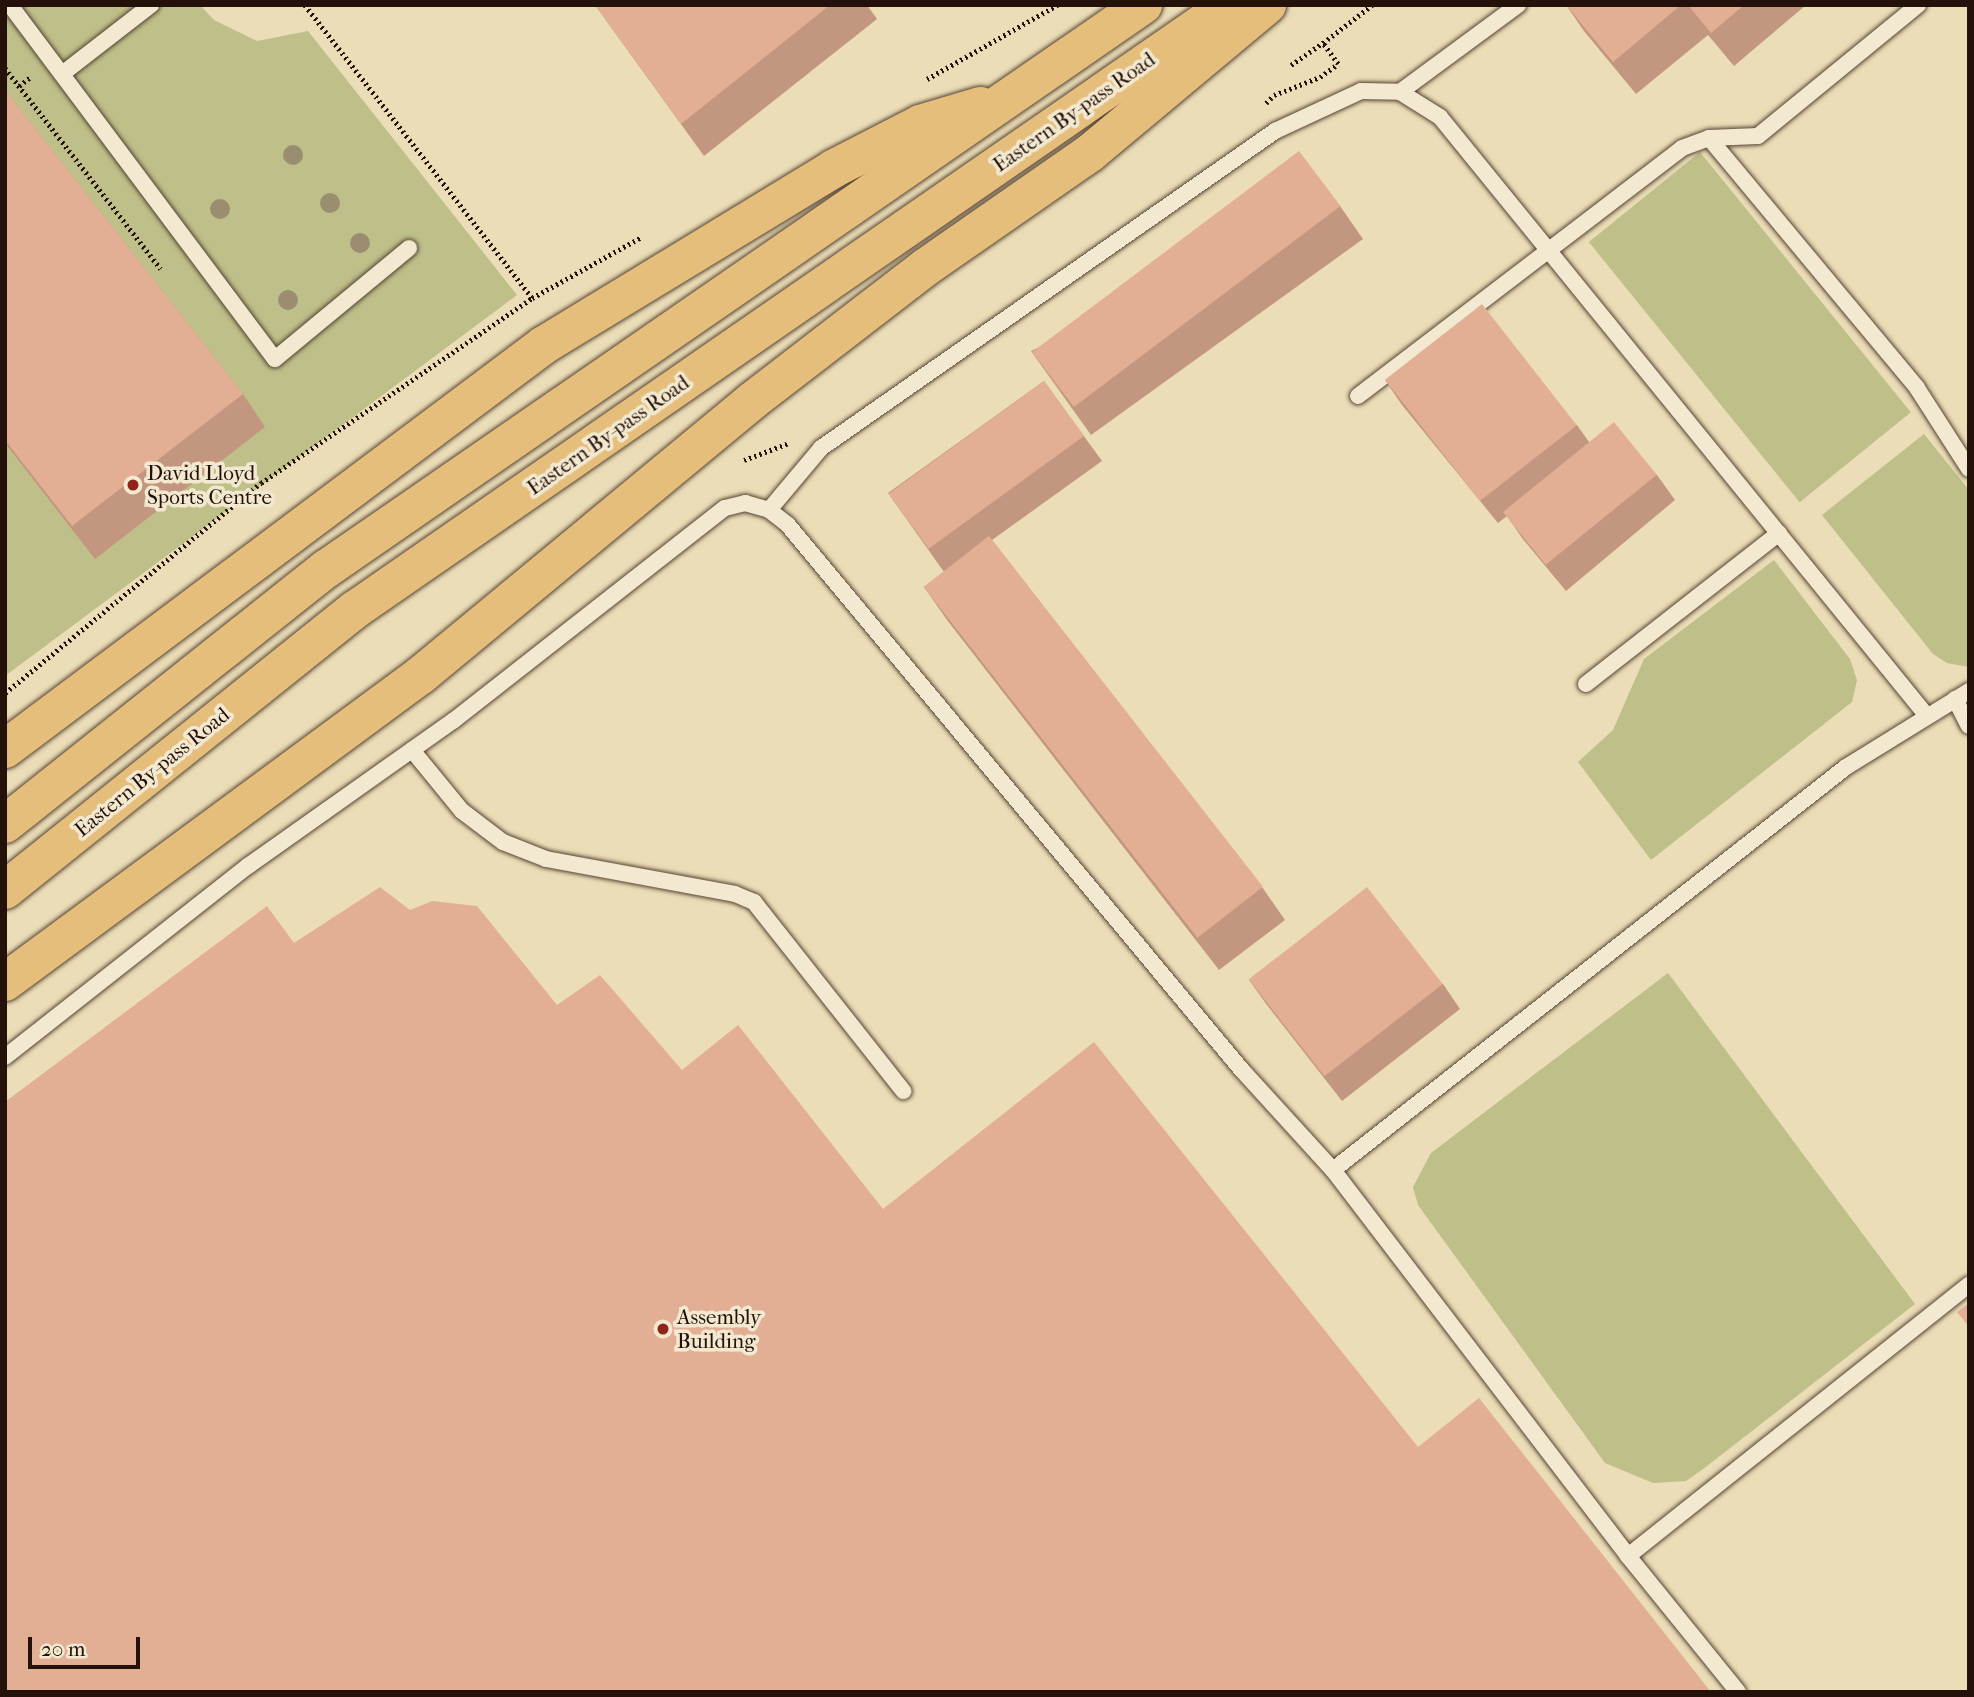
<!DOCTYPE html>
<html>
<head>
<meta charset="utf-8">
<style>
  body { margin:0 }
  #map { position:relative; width:1974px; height:1697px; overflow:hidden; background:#ebddb7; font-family:"IM FELL French Canon",serif }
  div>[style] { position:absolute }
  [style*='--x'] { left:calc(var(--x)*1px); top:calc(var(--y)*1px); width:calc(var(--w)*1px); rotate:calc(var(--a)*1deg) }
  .green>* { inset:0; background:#bebf89; transform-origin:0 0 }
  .path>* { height:4.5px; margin-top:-2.25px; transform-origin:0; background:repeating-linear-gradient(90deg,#241109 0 2px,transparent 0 5.5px) }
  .roads { filter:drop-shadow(0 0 2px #564434) drop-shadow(0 0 2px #564434) }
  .service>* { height:16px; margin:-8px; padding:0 8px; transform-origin:8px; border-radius:8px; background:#f2e9d0 }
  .trunk>* { height:38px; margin:-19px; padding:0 19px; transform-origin:19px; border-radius:19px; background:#e6be7c }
  .trees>* { width:20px; height:20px; margin:-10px; border-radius:50%; background:#9b8e70 }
  .wall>* { inset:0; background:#c3967f }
  .building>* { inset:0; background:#e3af94; transform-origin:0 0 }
  .dots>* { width:19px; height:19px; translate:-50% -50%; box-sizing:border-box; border:4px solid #f2e9d0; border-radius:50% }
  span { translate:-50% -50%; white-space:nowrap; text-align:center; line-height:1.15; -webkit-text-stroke:7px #f2e9d0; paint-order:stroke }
  .street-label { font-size:21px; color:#241109 }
  .poi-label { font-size:21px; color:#241109 }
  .left { translate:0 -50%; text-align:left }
  .frame { position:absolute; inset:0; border:7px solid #241109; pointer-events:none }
  .scale { position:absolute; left:28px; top:1637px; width:112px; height:32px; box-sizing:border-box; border:4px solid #241109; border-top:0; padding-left:9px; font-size:21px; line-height:24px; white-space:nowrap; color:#241109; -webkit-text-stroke:5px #f2e9d0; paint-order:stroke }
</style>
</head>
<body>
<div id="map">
  <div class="green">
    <div style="clip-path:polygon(5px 5px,200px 5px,214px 20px,257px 41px,308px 31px,517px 295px,5px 676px)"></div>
    <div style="left:1700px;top:152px;width:335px;height:143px;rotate:51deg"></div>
    <div style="clip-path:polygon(1924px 434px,1969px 490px,1969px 667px,1947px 663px,1933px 654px,1822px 515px)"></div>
    <div style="clip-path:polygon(1774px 560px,1850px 659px,1857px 680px,1852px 702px,1651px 860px,1578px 762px,1613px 730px,1644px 659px)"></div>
    <div style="clip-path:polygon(1668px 973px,1915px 1304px,1707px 1466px,1686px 1481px,1653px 1483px,1605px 1463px,1418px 1205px,1413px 1187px,1431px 1153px)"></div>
  </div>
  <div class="path">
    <div style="--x:305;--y:5;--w:371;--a:52.2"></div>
    <div style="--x:1291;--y:65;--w:39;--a:-35"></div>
    <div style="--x:5;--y:68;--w:254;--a:52.2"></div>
    <div style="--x:927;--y:79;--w:150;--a:-29.6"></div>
    <div style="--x:19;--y:86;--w:16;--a:-38"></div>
    <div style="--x:1266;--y:103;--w:11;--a:-45"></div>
    <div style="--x:1274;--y:95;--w:49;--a:-21.4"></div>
    <div style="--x:1320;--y:77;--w:22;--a:-36"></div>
    <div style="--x:1338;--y:64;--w:26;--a:-126"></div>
    <div style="--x:1323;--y:43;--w:62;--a:-37.8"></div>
    <div style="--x:744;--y:460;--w:48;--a:-20.7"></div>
    <div style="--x:5;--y:693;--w:331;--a:-39.4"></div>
    <div style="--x:261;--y:483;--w:328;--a:-34.3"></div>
    <div style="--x:532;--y:298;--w:124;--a:-29.1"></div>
  </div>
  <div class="roads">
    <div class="service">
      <div style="--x:10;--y:5;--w:442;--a:53.2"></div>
      <div style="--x:275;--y:359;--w:174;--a:-39.6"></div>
      <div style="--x:62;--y:74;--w:113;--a:-37.8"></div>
      <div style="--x:1400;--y:92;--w:147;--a:-36.4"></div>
      <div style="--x:1709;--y:138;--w:49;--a:-2.3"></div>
      <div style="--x:1758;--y:136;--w:207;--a:-39.3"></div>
      <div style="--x:1358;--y:396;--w:408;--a:-37.4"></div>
      <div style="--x:1682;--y:148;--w:29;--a:-20"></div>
      <div style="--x:1709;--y:138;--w:325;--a:50.2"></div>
      <div style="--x:1917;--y:388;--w:96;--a:57.3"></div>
      <div style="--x:769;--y:510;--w:81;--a:-50"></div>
      <div style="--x:821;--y:448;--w:554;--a:-34.92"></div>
      <div style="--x:1275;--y:131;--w:95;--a:-24.9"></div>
      <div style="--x:1361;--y:91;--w:39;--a:1"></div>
      <div style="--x:1400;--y:92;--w:47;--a:32"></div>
      <div style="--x:1440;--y:117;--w:772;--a:50.89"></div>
      <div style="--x:1586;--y:684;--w:245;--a:-38"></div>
      <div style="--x:1955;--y:699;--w:30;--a:63"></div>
      <div style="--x:412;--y:750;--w:79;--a:50.7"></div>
      <div style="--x:462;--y:811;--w:51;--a:37.1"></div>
      <div style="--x:503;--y:842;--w:46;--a:21.6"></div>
      <div style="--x:546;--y:859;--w:192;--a:10.5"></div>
      <div style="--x:735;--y:894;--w:21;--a:23"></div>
      <div style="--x:754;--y:902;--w:241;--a:51.7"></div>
      <div style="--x:5;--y:1057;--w:309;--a:-38.2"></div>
      <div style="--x:248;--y:866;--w:251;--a:-35.3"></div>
      <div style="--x:453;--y:721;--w:345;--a:-38.1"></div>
      <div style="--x:725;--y:508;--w:21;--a:-14"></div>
      <div style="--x:745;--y:503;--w:25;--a:16"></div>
      <div style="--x:769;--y:510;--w:24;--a:38"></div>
      <div style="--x:788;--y:525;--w:708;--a:50.22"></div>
      <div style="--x:1241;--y:1069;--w:137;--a:47.7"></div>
      <div style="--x:1333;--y:1170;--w:486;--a:52.6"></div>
      <div style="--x:1628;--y:1556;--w:175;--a:51"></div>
      <div style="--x:1333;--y:1170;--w:652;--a:-38.15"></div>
      <div style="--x:1846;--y:767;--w:145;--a:-31.7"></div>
      <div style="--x:1628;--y:1556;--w:436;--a:-38.5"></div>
    </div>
    <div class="trunk">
      <div style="--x:5;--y:749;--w:674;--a:-36.85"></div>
      <div style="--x:544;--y:345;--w:338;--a:-31.3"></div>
      <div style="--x:833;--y:169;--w:98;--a:-27.3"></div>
      <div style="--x:920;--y:124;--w:63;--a:-16.7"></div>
      <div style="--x:5;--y:824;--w:410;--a:-38.5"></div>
      <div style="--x:326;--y:569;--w:993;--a:-34.62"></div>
      <div style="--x:5;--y:890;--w:450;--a:-38.7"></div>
      <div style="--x:356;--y:609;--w:1062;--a:-34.68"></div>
      <div style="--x:5;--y:982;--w:517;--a:-36.43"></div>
      <div style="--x:421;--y:675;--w:430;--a:-39.6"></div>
      <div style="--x:752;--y:401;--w:220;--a:-37.6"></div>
      <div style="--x:926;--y:267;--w:200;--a:-34.8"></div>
      <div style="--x:1090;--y:153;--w:231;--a:-39.9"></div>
    </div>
  </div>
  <div class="trees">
    <div style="left:293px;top:155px"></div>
    <div style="left:330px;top:203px"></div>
    <div style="left:220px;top:209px"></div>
    <div style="left:360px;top:243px"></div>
    <div style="left:288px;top:300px"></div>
  </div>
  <div class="wall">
    <div style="clip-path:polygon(595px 5px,867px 5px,877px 19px,704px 156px)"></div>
    <div style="clip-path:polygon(1566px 5px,1806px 5px,1734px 66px,1708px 35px,1636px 94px,1584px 31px)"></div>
    <div style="clip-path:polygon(5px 90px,243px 394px,265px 427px,95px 559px,5px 443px)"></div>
    <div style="clip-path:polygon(1340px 206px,1363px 239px,1091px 435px,1031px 351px)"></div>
    <div style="clip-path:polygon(1385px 380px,1577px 425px,1589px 442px,1657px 475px,1675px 500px,1566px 591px,1522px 538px,1507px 516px,1498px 523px,1402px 405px)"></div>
    <div style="clip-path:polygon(1044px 381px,1102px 461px,992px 540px,1262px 887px,1285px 920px,1219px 970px,947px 620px,924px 587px,944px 572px,888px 493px)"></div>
    <div style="clip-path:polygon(1249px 980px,1443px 984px,1460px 1009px,1342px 1101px,1267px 1005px)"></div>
  </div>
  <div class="building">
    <div style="clip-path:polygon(595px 5px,830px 5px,681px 124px)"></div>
    <div style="clip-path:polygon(1566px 5px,1681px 5px,1613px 62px)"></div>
    <div style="clip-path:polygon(1688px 5px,1744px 5px,1711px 33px)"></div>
    <div style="clip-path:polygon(5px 90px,243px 394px,72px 526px,5px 440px)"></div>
    <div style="left:1299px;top:151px;width:69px;height:334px;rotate:53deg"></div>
    <div style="left:1482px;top:304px;width:154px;height:123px;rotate:52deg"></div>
    <div style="left:1044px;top:381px;width:68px;height:192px;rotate:54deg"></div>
    <div style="left:1614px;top:422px;width:68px;height:143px;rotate:51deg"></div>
    <div style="left:989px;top:536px;width:445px;height:83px;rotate:52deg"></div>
    <div style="clip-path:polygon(380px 887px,410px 910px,432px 901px,477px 906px,557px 1005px,600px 975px,682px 1070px,738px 1025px,883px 1209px,1094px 1042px,1418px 1447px,1479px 1398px,1711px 1692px,5px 1692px,5px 1102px,267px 906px,294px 943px)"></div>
    <div style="left:1367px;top:887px;width:123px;height:150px;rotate:52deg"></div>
    <div style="clip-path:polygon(1969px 1303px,1969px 1327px,1957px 1312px)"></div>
  </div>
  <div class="dots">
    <div style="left:133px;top:485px;background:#8f2418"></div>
    <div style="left:663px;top:1329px;background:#8f2418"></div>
  </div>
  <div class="street-label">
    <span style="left:1074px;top:112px;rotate:-35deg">Eastern By-pass Road</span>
    <span style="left:608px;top:435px;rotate:-35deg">Eastern By-pass Road</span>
    <span style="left:152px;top:772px;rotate:-39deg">Eastern By-pass Road</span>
  </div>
  <div class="poi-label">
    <span class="left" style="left:147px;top:485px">David Lloyd<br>Sports Centre</span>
    <span class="left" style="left:677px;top:1329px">Assembly<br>Building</span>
  </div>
  <div class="frame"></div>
  <div class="scale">20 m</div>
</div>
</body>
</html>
